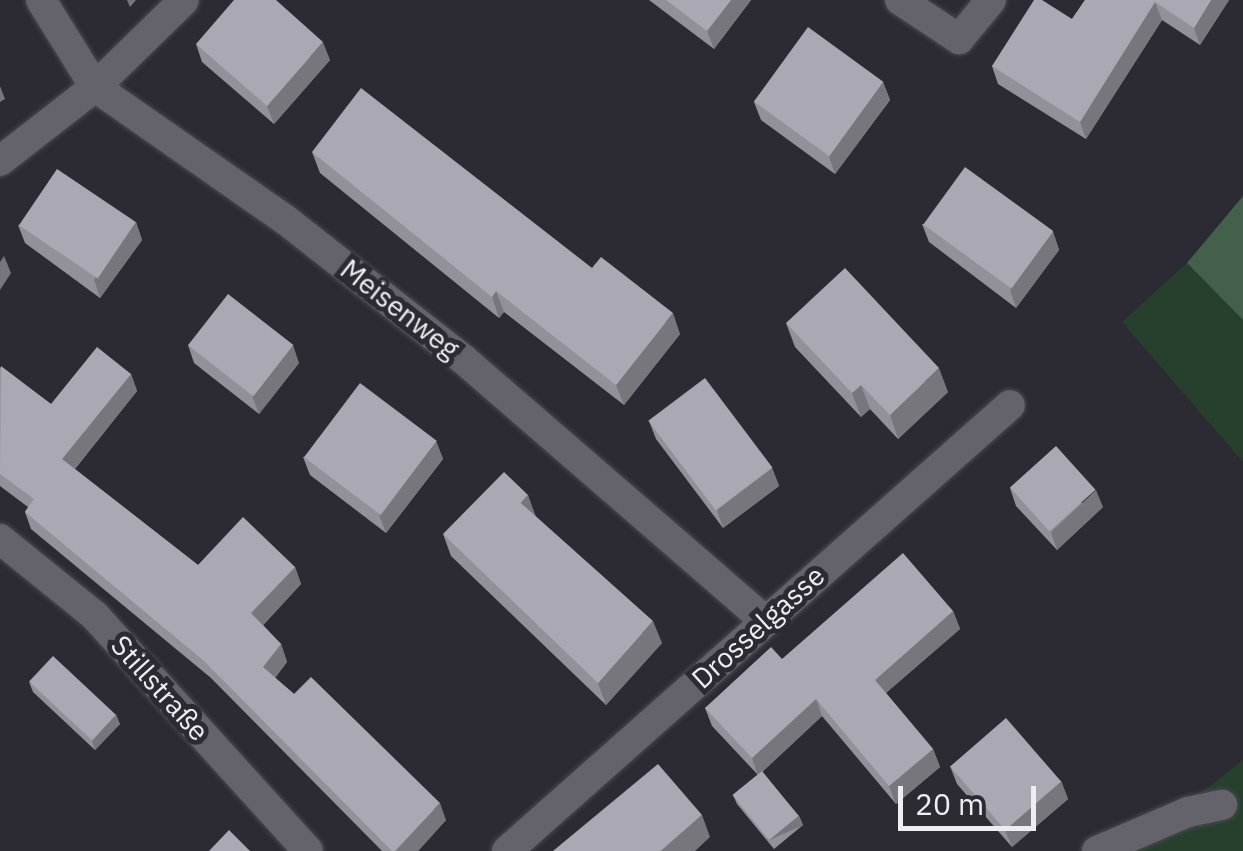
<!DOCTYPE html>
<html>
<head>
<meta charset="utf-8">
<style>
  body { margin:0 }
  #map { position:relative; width:1243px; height:851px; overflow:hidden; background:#2c2b33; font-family:"IBM Plex Sans",sans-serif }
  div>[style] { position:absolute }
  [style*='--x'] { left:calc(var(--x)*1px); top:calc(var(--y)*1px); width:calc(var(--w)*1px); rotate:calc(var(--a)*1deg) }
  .green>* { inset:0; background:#27402e }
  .forest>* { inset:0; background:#43604a }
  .roads { filter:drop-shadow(0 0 2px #49484f) drop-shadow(0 0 2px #49484f) }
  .minor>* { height:30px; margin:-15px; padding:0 15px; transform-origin:15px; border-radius:15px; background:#64636b }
  .wall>* { inset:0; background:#92919a }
  .shaded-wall>* { inset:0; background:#77767d; transform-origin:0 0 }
  .building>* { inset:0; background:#aaa9b3; transform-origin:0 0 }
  span { translate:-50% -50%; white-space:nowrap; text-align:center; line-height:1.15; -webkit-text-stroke:10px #2c2b33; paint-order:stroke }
  .street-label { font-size:28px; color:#eeedf2 }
  .scale { position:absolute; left:898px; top:786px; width:138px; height:45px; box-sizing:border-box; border:5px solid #eeedf2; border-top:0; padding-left:12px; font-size:30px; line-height:35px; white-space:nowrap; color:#eeedf2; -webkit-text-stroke:8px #2c2b33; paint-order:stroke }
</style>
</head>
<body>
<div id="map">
  <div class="green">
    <div style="clip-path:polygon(1187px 263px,1243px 320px,1243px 462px,1122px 322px)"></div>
    <div style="clip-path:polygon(1243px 760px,1243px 851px,1112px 851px,1210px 786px)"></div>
  </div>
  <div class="forest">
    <div style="clip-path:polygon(1243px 196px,1243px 320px,1187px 263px)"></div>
  </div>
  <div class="roads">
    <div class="minor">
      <div style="--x:41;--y:0;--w:102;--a:58.2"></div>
      <div style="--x:95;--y:87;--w:234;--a:34.9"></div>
      <div style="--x:287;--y:221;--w:224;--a:38.1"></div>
      <div style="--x:463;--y:359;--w:400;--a:40.9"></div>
      <div style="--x:900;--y:0;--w:71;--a:33.5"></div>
      <div style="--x:959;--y:39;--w:50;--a:-50.6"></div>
      <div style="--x:0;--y:161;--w:120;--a:-37.9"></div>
      <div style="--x:95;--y:87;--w:124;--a:-44.3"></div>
      <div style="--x:0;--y:539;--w:122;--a:39"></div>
      <div style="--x:95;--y:616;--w:317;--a:47.8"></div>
      <div style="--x:507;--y:851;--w:672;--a:-41.56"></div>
      <div style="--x:1097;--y:851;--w:99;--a:-23.2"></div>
      <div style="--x:1188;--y:812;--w:35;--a:-12"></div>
    </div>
  </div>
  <div class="wall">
    <div style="clip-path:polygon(649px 0,751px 0,714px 49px)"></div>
    <div style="clip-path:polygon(1085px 0,1229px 0,1200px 45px,1162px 20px,1086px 139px,998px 84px,992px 66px,1072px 19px)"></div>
    <div style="clip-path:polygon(196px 44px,330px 60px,274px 124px,202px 62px)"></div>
    <div style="clip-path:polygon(883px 82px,890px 100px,835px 174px,761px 120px,754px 102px)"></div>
    <div style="clip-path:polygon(312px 152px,592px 268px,680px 334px,624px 405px,504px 312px,499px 318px,320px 173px)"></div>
    <div style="clip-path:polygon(136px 222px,142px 240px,100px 298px,25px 243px,18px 225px)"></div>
    <div style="clip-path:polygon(922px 224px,1053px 232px,1059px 250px,1016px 308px,929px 242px)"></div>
    <div style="clip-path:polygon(786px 323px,948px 392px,898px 439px,870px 409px,861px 417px,795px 347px)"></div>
    <div style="clip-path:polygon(188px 345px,299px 363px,259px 414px,194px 363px)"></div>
    <div style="clip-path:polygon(0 367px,51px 404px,131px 374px,137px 391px,75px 469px,198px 565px,295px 567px,301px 584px,263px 625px,281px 644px,287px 662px,275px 678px,446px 820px,418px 851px,382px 851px,211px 678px,31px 529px,25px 512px,28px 507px,0 486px)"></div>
    <div style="clip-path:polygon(649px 421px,772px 468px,779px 486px,723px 528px,656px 439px)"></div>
    <div style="clip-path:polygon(436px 441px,443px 459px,386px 533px,310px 475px,303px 457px)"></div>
    <div style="clip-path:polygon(1010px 488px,1103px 507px,1057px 550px,1016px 506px)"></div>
    <div style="clip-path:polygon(443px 534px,662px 643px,606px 705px,451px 556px)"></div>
    <div style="clip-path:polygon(953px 611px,960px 629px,886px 693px,933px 749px,940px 767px,896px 804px,822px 716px,762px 772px,799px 816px,803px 825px,774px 849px,737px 804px,733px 795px,758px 775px,712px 726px,705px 708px,782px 659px)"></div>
    <div style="clip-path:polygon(29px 682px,120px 724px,95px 750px,33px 692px)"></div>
    <div style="clip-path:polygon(950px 766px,1061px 781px,1068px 799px,1012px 847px,957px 784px)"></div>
  </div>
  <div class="shaded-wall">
    <div style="clip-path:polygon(127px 0,136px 0,130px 7px)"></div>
    <div style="clip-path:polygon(731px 0,751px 0,714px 49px,707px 31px)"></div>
    <div style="clip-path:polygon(1211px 0,1229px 0,1200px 45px,1194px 28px)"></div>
    <div style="clip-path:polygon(1155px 2px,1162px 20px,1086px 139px,1080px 122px)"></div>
    <div style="clip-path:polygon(323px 42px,330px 60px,274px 124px,267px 106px)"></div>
    <div style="clip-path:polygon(883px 82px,890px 100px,835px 174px,829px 157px)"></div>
    <div style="clip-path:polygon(0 86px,5px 99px,0 102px)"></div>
    <div style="clip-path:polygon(136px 222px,142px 240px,100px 298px,94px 280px)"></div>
    <div style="clip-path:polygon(1053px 232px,1059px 250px,1016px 308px,1010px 290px)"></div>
    <div style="clip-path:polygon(4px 256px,11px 273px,0 290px,0 262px)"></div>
    <div style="clip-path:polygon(496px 291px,504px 312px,499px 318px,492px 297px)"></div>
    <div style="clip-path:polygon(673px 313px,680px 334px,624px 405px,616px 385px)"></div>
    <div style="clip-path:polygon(293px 345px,299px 363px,259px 414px,252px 396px)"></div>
    <div style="clip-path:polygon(939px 368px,948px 392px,898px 439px,890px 415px)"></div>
    <div style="clip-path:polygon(131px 374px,137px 391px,68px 477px,62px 459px)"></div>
    <div style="clip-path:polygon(861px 385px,870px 409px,861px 417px,852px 393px)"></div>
    <div style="clip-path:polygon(436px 441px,443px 459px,386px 533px,379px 515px)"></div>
    <div style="clip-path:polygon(772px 468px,779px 486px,723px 528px,717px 510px)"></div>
    <div style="clip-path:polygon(1096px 490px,1103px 507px,1057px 550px,1051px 532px)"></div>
    <div style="clip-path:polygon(528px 495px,536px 517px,521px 503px)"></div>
    <div style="clip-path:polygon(295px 567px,301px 584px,258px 631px,251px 613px)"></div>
    <div style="clip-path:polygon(953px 611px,960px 629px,881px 697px,875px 680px)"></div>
    <div style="clip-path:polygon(653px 621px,662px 643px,606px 705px,598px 683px)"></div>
    <div style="clip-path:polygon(281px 644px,287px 662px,269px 685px,263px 667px)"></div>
    <div style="clip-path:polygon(816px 699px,822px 716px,758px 776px,752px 758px)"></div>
    <div style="clip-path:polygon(116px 714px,120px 724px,95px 750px,92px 741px)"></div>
    <div style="clip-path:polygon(933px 749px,940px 767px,896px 804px,889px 786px)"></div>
    <div style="clip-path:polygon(1061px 781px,1068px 799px,1012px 847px,1005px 830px)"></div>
    <div style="clip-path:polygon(440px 803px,446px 820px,418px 851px,395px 851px)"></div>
    <div style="clip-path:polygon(702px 815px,710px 837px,695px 851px,661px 851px)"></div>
    <div style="left:799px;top:816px;width:10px;height:38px;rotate:66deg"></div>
  </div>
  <div class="building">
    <div style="clip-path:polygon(234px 0,276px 0,323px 42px,267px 106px,196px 44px)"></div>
    <div style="clip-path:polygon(666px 0,731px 0,707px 31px)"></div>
    <div style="clip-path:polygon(1034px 0,1042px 0,1072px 19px,1085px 0,1211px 0,1194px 28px,1155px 2px,1080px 122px,992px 66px)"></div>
    <div style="left:808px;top:27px;width:93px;height:92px;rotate:36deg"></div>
    <div style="clip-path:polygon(361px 88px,592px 268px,601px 257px,673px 313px,616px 385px,496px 291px,492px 297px,312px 152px)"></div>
    <div style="left:965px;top:167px;width:109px;height:71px;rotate:36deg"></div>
    <div style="left:57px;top:169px;width:95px;height:68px;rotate:34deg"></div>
    <div style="clip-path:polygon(845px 268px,939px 368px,890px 415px,861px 385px,852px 393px,786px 323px)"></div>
    <div style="left:228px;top:294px;width:83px;height:65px;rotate:38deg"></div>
    <div style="clip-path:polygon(97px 347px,131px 374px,62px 459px,198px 565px,243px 517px,295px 567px,251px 613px,281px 644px,263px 667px,294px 694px,311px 677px,440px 803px,395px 851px,392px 851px,204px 661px,25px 512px,34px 499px,0 474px,1px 366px,51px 404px)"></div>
    <div style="left:705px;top:378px;width:112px;height:71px;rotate:53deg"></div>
    <div style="left:360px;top:383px;width:96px;height:93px;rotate:37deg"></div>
    <div style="left:1056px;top:446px;width:59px;height:62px;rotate:48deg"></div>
    <div style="clip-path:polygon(504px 472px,528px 495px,521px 503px,653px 621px,598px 683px,443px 534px)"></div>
    <div style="clip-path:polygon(903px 553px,953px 611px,875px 680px,933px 749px,889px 786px,816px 699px,752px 758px,705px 708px,771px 647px,782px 659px)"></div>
    <div style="left:53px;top:656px;width:86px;height:35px;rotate:43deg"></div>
    <div style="left:1006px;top:718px;width:84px;height:74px;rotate:49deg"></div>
    <div style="clip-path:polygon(658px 764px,702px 815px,661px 851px,553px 851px)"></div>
    <div style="left:762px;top:771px;width:58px;height:38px;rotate:51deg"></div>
    <div style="clip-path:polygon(229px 830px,250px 851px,209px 851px)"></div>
  </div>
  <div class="street-label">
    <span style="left:400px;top:309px;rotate:38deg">Meisenweg</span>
    <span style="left:758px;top:627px;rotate:-42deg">Drosselgasse</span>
    <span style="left:160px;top:688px;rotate:48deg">Stillstraße</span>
  </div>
  <div class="scale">20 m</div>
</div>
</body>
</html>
